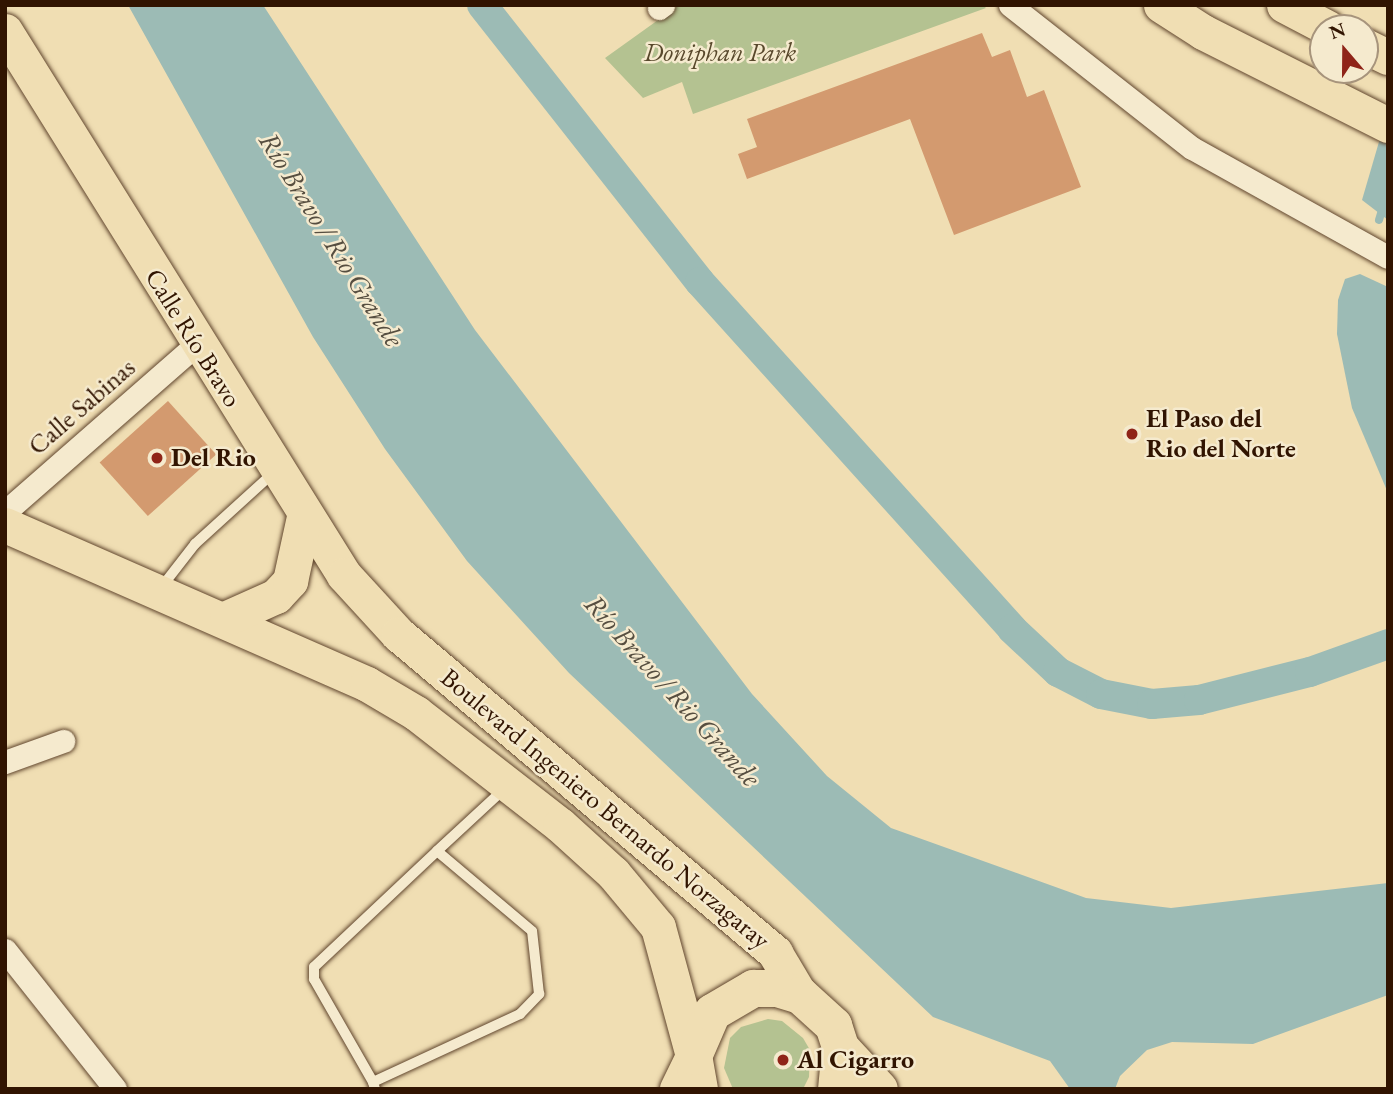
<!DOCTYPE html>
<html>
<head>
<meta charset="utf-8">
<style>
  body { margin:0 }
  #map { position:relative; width:1393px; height:1094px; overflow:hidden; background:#f0deb3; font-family:"EB Garamond",serif }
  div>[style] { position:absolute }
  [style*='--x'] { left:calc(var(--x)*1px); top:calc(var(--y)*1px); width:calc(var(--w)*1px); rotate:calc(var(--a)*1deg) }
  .green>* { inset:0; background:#b4c291 }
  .water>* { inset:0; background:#9cbbb5 }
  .stream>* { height:8px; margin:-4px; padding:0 4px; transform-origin:4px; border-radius:4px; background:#9cbbb5 }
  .canal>* { height:30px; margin:-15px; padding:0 15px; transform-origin:15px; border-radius:15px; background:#9cbbb5 }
  .building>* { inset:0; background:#d39a6f; transform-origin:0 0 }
  .roads { filter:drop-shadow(0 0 2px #61462e) drop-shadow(0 0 2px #61462e) }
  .service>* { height:10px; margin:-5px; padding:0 5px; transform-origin:5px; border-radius:5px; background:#f5eace }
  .minor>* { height:23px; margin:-11.5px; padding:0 11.5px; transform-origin:11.5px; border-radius:11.5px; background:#f5eace }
  .primary>* { height:35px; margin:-17.5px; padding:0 17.5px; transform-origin:17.5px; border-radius:17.5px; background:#f0deb3 }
  .trunk>* { height:37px; margin:-18.5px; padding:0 18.5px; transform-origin:18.5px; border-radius:18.5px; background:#f0deb3 }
  .dots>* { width:19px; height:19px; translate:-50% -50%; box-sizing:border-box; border:4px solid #f5eace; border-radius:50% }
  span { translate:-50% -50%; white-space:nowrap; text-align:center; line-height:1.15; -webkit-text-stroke:5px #f5eace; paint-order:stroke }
  .park-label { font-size:26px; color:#58482c; font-style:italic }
  .street-label { font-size:26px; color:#311401 }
  .poi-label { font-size:26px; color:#311401; font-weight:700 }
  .left { translate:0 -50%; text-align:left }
  .water-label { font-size:28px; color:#564e40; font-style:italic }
  .frame { position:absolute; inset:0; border:7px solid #311401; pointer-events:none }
  .north { position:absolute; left:1309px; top:14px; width:70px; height:70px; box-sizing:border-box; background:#f5eace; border:2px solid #a7947c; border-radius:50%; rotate:340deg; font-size:19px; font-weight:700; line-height:28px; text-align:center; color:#311401 }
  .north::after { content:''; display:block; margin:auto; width:24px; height:32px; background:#8f2418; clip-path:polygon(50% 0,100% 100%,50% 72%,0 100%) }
</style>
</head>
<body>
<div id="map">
  <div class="green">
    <div style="clip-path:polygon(679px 5px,983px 5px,986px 8px,693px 114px,682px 82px,643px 98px,605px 58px)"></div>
    <div style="clip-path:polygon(768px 1019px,782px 1021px,803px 1038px,810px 1050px,809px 1077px,803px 1089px,733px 1089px,724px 1068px,730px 1038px,741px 1027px)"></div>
  </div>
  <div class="water">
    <div style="clip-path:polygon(128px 5px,263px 5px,475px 330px,752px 694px,827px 776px,891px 828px,1086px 898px,1171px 908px,1388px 883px,1388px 995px,1253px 1044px,1172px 1042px,1147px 1050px,1120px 1076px,1115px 1089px,1070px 1089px,1050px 1061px,933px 1017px,569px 673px,467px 561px,385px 449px,313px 337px)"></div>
    <div style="clip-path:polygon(1388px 111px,1388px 220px,1362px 200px)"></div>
    <div style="clip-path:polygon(1360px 274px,1388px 287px,1388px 493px,1352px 408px,1337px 334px,1338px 300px,1345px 279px)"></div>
  </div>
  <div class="stream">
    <div style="--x:1379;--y:220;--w:30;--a:-73"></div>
  </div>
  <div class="canal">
    <div style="--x:482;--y:5;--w:352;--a:51.8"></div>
    <div style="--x:700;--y:282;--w:467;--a:48"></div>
    <div style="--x:1012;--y:629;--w:63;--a:43.1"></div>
    <div style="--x:1058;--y:672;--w:48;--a:27.1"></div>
    <div style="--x:1101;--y:694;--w:52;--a:11.1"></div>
    <div style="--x:1152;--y:704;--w:47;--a:-4.9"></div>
    <div style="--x:1199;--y:700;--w:114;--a:-14.2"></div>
    <div style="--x:1310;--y:672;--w:83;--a:-19.7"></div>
  </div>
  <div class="building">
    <div style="clip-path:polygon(982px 33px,992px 57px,1010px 50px,1027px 97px,1044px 90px,1081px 187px,954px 235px,910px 119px,747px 179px,738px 154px,757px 147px,747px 119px)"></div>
    <div style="left:168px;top:401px;width:72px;height:92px;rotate:48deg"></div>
  </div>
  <div class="roads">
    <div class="service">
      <div style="--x:160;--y:589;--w:57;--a:-52.1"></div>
      <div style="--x:195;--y:544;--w:105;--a:-42.3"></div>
      <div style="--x:373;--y:1082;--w:119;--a:-119.8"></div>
      <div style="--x:314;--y:979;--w:12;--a:-90"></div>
      <div style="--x:314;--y:967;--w:169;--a:-43.3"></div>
      <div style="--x:375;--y:1089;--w:7;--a:-106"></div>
      <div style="--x:373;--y:1082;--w:162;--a:-24.8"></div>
      <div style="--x:520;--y:1014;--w:28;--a:-46"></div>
      <div style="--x:539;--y:994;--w:63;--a:-96.3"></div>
      <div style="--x:532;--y:931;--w:124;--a:-139.9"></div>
      <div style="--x:437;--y:851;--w:93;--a:-42.8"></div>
    </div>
    <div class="minor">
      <div style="--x:1010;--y:5;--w:231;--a:38.2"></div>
      <div style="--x:1192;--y:148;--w:224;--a:29.1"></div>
      <div style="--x:659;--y:8;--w:5;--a:-37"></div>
      <div style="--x:5;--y:512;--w:254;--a:-41.2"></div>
      <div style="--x:5;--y:762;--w:62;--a:-19.9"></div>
      <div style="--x:5;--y:950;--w:177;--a:51.6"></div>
    </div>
    <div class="primary">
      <div style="--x:1161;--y:5;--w:50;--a:32.7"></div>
      <div style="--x:1203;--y:32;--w:207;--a:26.7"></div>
      <div style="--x:1284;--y:5;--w:50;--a:27.6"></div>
      <div style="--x:5;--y:31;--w:641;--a:58.07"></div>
      <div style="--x:344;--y:575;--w:80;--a:47.5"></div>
      <div style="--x:398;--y:634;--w:494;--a:40.2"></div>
      <div style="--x:775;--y:953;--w:49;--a:59.2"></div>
      <div style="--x:1365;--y:46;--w:25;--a:26"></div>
      <div style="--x:5;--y:525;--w:395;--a:23.7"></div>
      <div style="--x:367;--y:684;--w:57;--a:30.6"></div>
      <div style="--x:416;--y:713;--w:182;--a:37.9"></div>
      <div style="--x:560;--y:825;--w:72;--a:42.2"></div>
      <div style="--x:613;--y:873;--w:70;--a:50.2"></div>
      <div style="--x:658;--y:927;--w:134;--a:74.8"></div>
      <div style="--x:693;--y:1056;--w:37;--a:116"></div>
      <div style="--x:227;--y:618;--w:54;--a:-24.2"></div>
      <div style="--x:276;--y:596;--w:21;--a:-47"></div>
      <div style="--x:290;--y:581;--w:66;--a:-77.7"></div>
    </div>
    <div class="trunk">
      <div style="--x:840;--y:1047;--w:57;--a:47.1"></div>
      <div style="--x:699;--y:1089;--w:34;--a:-100"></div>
      <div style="--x:693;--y:1056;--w:48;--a:-66.6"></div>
      <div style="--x:712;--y:1012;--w:48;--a:-30.3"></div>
      <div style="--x:753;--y:988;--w:24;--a:0"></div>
      <div style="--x:777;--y:988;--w:24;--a:17"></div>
      <div style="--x:800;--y:995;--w:45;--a:42.3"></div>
      <div style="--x:833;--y:1025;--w:23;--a:72"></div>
      <div style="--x:840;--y:1047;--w:42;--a:95.4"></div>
    </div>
  </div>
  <div class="dots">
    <div style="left:1132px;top:434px;background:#8f2418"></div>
    <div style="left:157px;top:458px;background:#8f2418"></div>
    <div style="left:783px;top:1060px;background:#8f2418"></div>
  </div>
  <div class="park-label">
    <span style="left:720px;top:53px">Doniphan Park</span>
  </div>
  <div class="street-label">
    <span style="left:193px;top:338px;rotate:58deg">Calle Río Bravo</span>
    <span style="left:82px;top:407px;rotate:-41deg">Calle Sabinas</span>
    <span style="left:605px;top:809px;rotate:40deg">Boulevard Ingeniero Bernardo Norzagaray</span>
  </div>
  <div class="poi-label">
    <span class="left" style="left:1146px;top:434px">El Paso del<br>Rio del Norte</span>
    <span class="left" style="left:171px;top:458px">Del Rio</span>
    <span class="left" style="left:797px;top:1060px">Al Cigarro</span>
  </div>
  <div class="water-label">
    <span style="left:332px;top:239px;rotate:58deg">Río Bravo / Rio Grande</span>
    <span style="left:673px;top:690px;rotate:48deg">Río Bravo / Rio Grande</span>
  </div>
  <div class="frame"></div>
  <div class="north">N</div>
</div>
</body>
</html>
